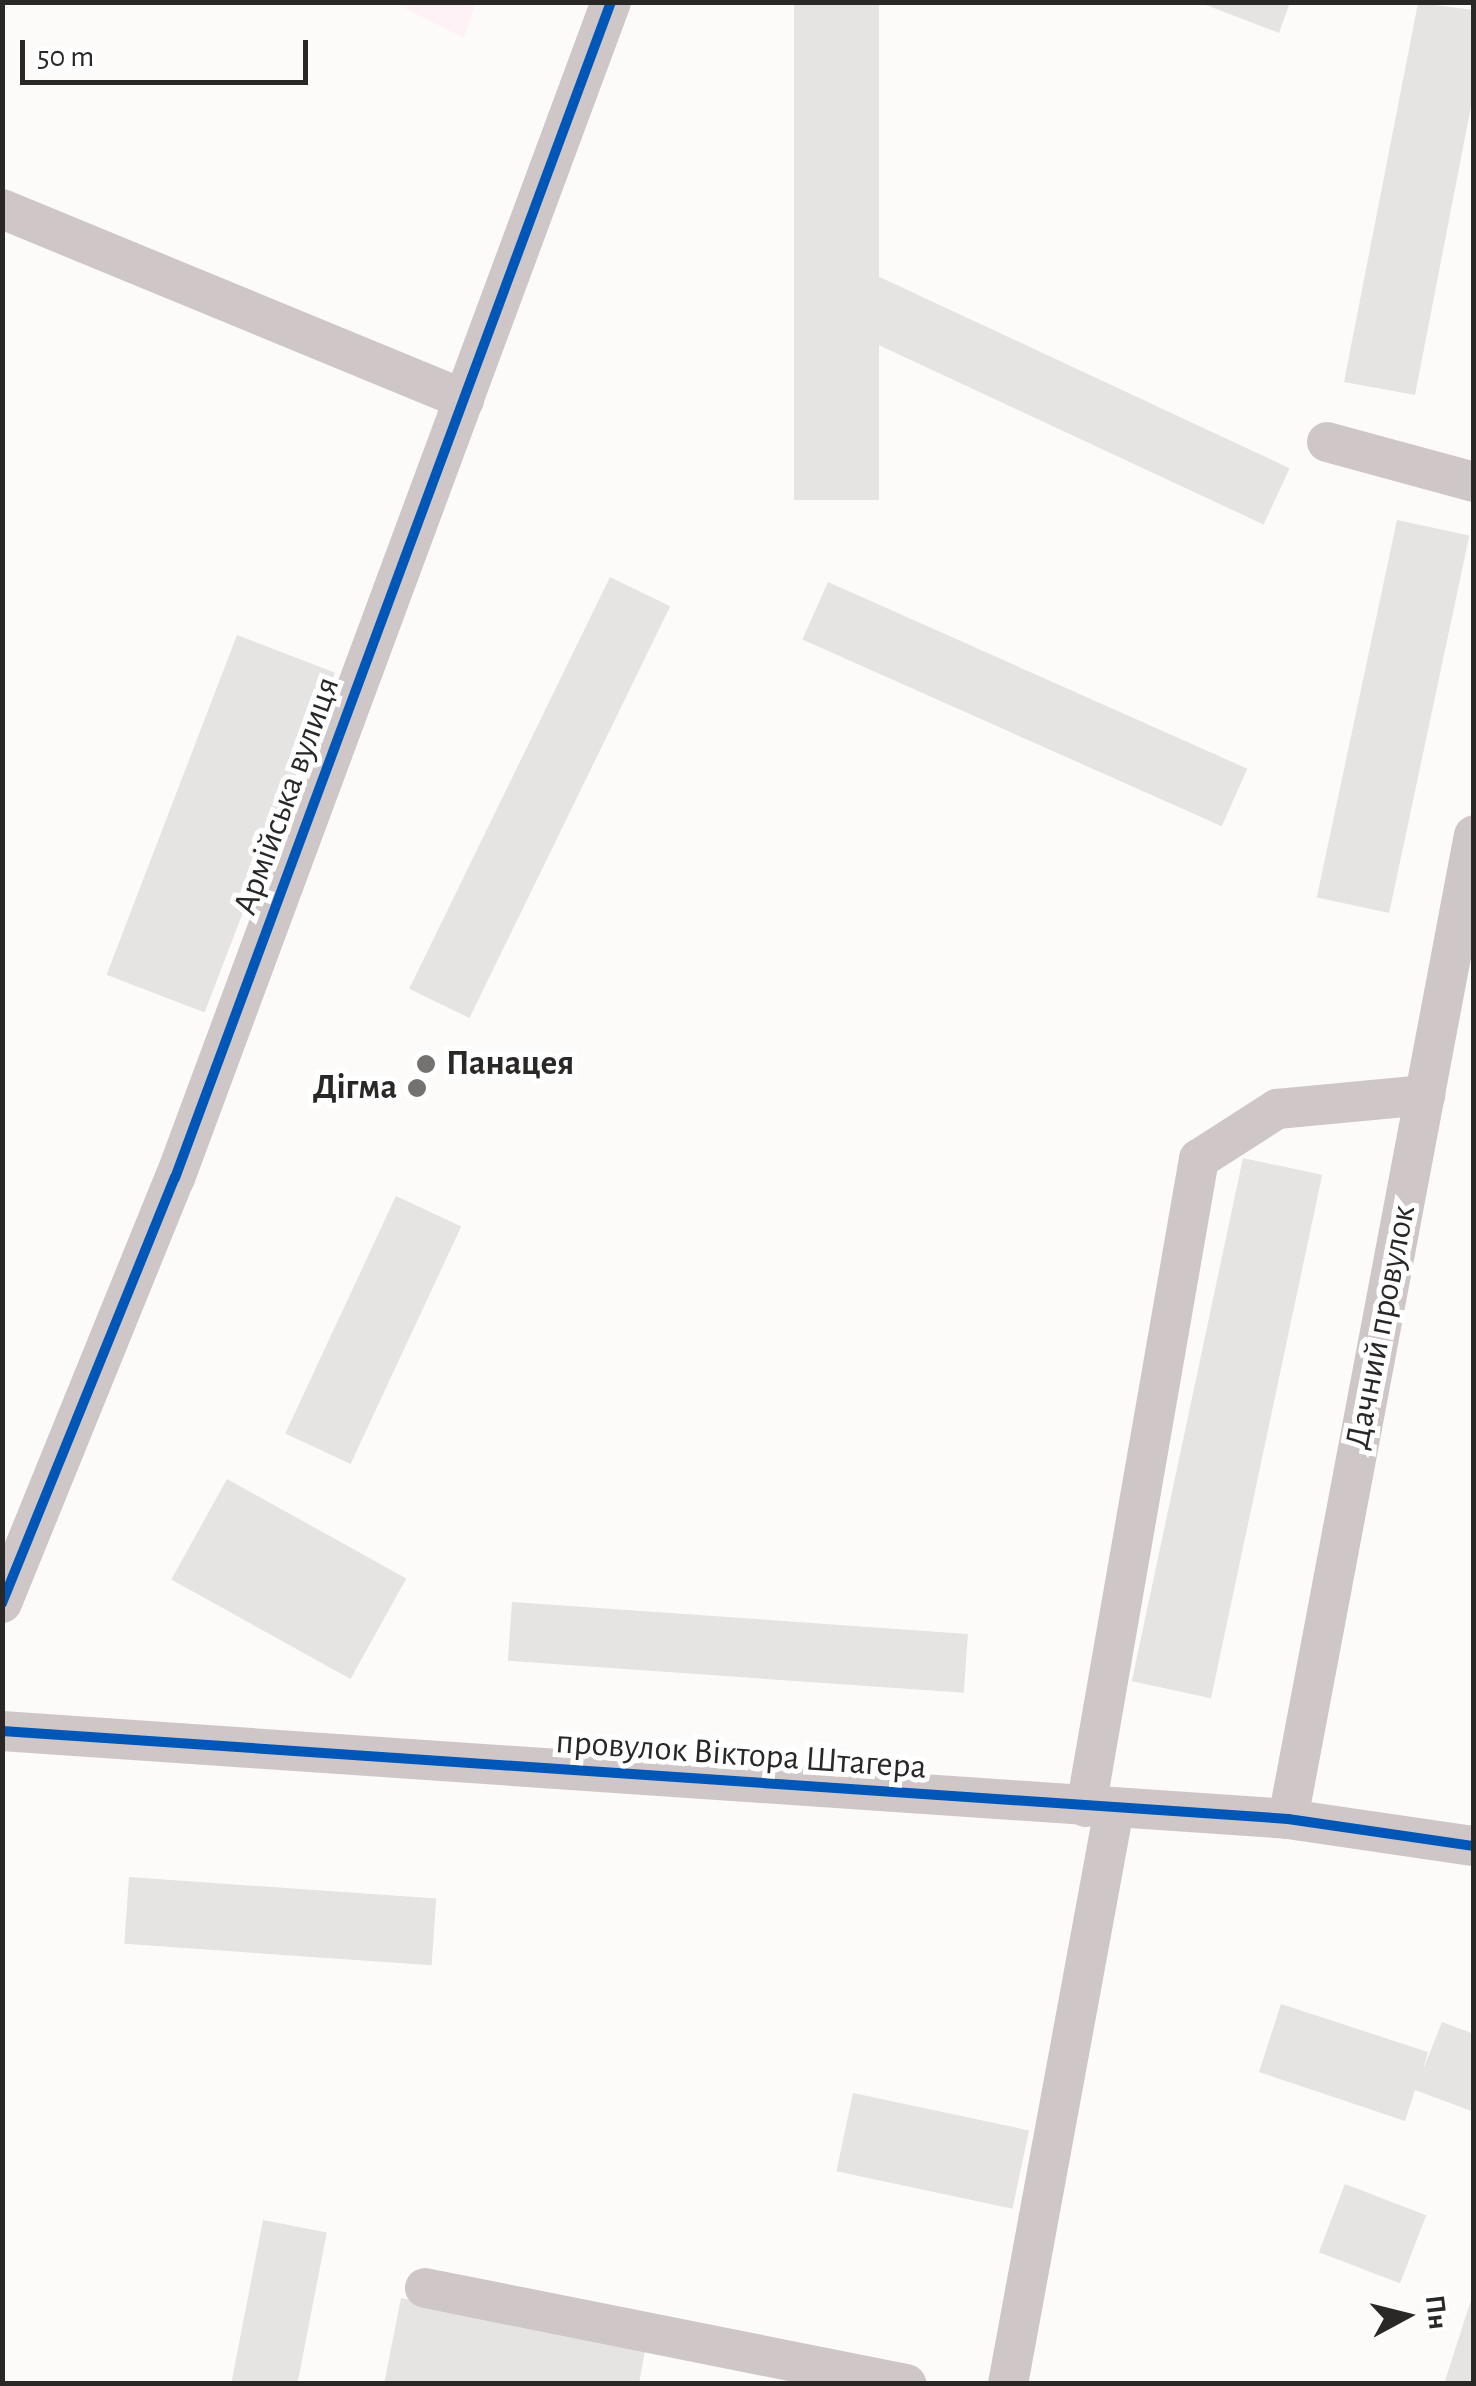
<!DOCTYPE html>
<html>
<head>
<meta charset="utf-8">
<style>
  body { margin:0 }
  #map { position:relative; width:1476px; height:2386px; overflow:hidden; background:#fdfbf9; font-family:"Alegreya Sans",sans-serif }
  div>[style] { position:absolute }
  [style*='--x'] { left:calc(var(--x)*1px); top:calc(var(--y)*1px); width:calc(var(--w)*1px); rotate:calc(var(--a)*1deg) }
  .education>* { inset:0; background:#fef2f6 }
  .building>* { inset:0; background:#e6e4e3; transform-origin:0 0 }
  .minor>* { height:40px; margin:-20px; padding:0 20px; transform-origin:20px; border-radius:20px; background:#cfc7c7 }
  .cycleway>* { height:10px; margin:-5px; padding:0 5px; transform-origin:5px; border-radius:5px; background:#0057b8 }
  .dots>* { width:28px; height:28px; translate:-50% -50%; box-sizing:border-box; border:5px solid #fff; border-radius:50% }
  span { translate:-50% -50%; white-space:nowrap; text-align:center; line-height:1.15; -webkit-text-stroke:10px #fff; paint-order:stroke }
  .street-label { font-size:35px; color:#2a2826 }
  .poi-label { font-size:35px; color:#2a2826; font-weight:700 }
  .left { translate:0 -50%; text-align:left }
  .right { translate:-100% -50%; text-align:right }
  .frame { position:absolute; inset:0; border:5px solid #2a2826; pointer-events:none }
  .north { position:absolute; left:1356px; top:2266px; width:100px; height:100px; -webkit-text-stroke:8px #fff; paint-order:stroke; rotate:83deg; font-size:28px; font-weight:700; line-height:40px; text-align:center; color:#2a2826 }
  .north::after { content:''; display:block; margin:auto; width:35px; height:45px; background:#2a2826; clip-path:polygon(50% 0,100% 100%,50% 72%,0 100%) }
  .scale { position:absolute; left:20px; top:40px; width:288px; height:45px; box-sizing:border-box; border:5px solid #2a2826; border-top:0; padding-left:12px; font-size:30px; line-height:35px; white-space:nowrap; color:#2a2826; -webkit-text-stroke:8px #fff; paint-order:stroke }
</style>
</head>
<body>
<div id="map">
  <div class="education">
    <div style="clip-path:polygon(394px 3px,476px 3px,464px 38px)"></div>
  </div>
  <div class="building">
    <div style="left:794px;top:2px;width:85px;height:498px"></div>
    <div style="clip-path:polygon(1198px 2px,1290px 2px,1279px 33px)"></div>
    <div style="clip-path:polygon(1418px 3px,1474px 10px,1474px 91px,1415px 395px,1344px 382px)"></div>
    <div style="left:871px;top:273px;width:462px;height:62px;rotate:25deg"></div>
    <div style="left:1397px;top:520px;width:74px;height:386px;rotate:12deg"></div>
    <div style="left:610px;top:577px;width:67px;height:458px;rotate:26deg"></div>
    <div style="left:828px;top:582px;width:459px;height:63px;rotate:24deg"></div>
    <div style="left:237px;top:635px;width:105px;height:364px;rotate:21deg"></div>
    <div style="left:1243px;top:1158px;width:81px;height:535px;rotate:12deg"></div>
    <div style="left:396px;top:1196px;width:72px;height:262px;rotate:25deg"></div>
    <div style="left:227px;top:1479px;width:205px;height:115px;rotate:29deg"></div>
    <div style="left:512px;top:1602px;width:457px;height:59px;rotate:4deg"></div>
    <div style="left:129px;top:1877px;width:308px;height:67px;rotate:4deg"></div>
    <div style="clip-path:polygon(1281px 2004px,1428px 2052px,1423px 2070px,1442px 2022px,1474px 2034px,1474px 2112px,1415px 2090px,1405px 2121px,1259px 2072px)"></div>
    <div style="left:853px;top:2093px;width:180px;height:80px;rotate:12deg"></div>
    <div style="left:1345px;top:2184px;width:87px;height:73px;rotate:21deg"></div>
    <div style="left:263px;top:2220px;width:65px;height:167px;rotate:11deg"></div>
    <div style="clip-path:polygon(1473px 2294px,1474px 2384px,1444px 2384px)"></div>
    <div style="clip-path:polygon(401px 2298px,646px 2345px,639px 2384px,384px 2384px)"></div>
  </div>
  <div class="minor">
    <div style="--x:2;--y:209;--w:500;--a:22.4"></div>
    <div style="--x:1327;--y:442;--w:152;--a:15.2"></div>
    <div style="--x:2;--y:1603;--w:459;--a:-67.9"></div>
    <div style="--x:175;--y:1178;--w:1254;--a:-69.66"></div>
    <div style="--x:2;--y:1731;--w:1289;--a:3.91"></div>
    <div style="--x:1288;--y:1819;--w:188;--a:8.3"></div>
    <div style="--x:1086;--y:1807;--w:658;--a:-80.11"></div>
    <div style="--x:1199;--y:1159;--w:93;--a:-32.7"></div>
    <div style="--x:1277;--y:1109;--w:149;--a:-5.4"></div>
    <div style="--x:1288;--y:1819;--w:1001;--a:-79.3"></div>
    <div style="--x:425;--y:2288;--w:491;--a:11.3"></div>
    <div style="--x:1008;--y:2384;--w:585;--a:-79.55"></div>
  </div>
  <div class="cycleway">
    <div style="--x:2;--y:1603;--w:459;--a:-67.9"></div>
    <div style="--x:175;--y:1178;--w:1254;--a:-69.66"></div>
    <div style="--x:2;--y:1731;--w:1289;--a:3.91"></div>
    <div style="--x:1288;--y:1819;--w:188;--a:8.3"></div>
  </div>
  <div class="dots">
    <div style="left:426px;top:1064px;background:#747270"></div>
    <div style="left:417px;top:1088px;background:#747270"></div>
  </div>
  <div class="street-label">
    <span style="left:287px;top:796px;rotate:-70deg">Армійська вулиця</span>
    <span style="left:1381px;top:1327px;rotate:-79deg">Дачний провулок</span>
    <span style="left:741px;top:1755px;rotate:4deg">провулок Віктора Штагера</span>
  </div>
  <div class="poi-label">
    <span class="left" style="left:446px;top:1064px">Панацея</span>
    <span class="right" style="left:397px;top:1088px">Дігма</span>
  </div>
  <div class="frame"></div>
  <div class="north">Пн</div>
  <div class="scale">50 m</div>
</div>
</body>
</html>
